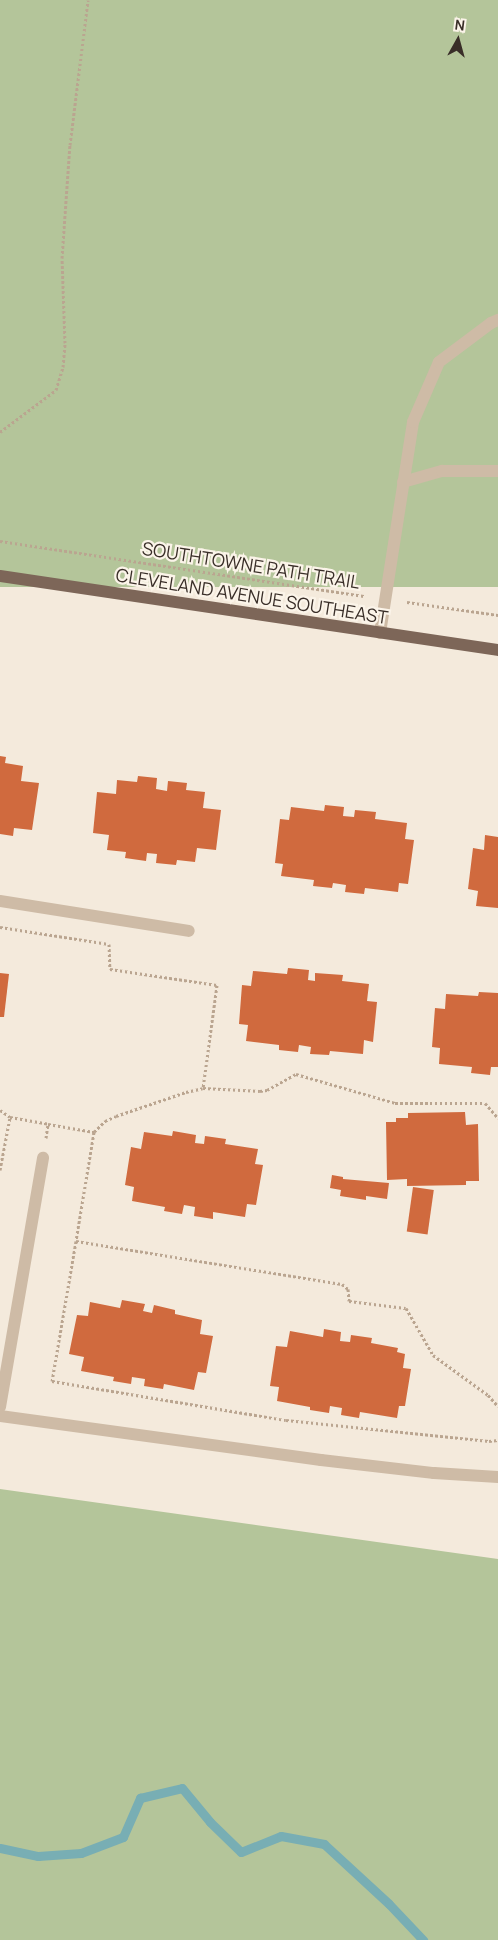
<!DOCTYPE html>
<html>
<head>
<meta charset="utf-8">
<style>
  body { margin:0 }
  #map { position:relative; width:498px; height:1940px; overflow:hidden; background:#f4eadc; font-family:Manrope,sans-serif }
  div>[style] { position:absolute }
  [style*='--x'] { left:calc(var(--x)*1px); top:calc(var(--y)*1px); width:calc(var(--w)*1px); rotate:calc(var(--a)*1deg) }
  .green>* { inset:0; background:#b4c59a; transform-origin:0 0 }
  .stream>* { height:9px; margin:-4.5px; padding:0 4.5px; transform-origin:4.5px; border-radius:4.5px; background:#78aeb4 }
  .building>* { inset:0; background:#d06a3e; transform-origin:0 0 }
  .path>* { height:3px; margin-top:-1.5px; transform-origin:0; background:repeating-linear-gradient(90deg,#baa590 0 2.5px,transparent 0 5px) }
  .minor>* { height:12px; margin:-6px; padding:0 6px; transform-origin:6px; border-radius:6px; background:#cebba6 }
  .major>* { height:12px; margin:-6px; padding:0 6px; transform-origin:6px; border-radius:6px; background:#7d6658 }
  span { translate:-50% -50%; white-space:nowrap; text-align:center; line-height:1.15; -webkit-text-stroke:4.5px #fbf4e9; paint-order:stroke }
  .street-label { font-size:18px; color:#392e28 }
  .north { position:absolute; left:433px; top:15px; width:50px; height:50px; -webkit-text-stroke:4px #fbf4e9; paint-order:stroke; rotate:7deg; font-size:14px; font-weight:700; line-height:20px; text-align:center; color:#392e28 }
  .north::after { content:''; display:block; margin:auto; width:18px; height:22px; background:#392e28; clip-path:polygon(50% 0,100% 100%,50% 72%,0 100%) }
</style>
</head>
<body>
<div id="map">
  <div class="green">
    <div style="left:0;top:0;width:498px;height:587px"></div>
    <div style="clip-path:polygon(0 1489px,498px 1559px,498px 1940px,0 1940px)"></div>
  </div>
  <div class="stream">
    <div style="--x:0;--y:1848;--w:39;--a:12"></div>
    <div style="--x:38;--y:1856;--w:43;--a:-4"></div>
    <div style="--x:81;--y:1853;--w:45;--a:-20.9"></div>
    <div style="--x:123;--y:1837;--w:43;--a:-66.4"></div>
    <div style="--x:140;--y:1798;--w:43;--a:-13.4"></div>
    <div style="--x:182;--y:1788;--w:44;--a:50.5"></div>
    <div style="--x:210;--y:1822;--w:43;--a:44.1"></div>
    <div style="--x:241;--y:1852;--w:43;--a:-21.8"></div>
    <div style="--x:281;--y:1836;--w:44;--a:10.5"></div>
    <div style="--x:324;--y:1844;--w:88;--a:42.7"></div>
    <div style="--x:389;--y:1904;--w:50;--a:46.6"></div>
  </div>
  <div class="building">
    <div style="clip-path:polygon(0 756px,6px 757px,5px 763px,23px 766px,21px 781px,39px 783px,32px 830px,14px 828px,13px 836px,0 834px)"></div>
    <div style="clip-path:polygon(138px 776px,157px 778px,156px 789px,167px 791px,168px 781px,187px 783px,186px 790px,205px 792px,203px 808px,221px 810px,216px 850px,197px 848px,195px 862px,177px 860px,176px 865px,156px 863px,157px 854px,147px 853px,146px 861px,125px 858px,126px 852px,107px 850px,109px 835px,93px 833px,97px 792px,116px 794px,117px 780px,137px 782px)"></div>
    <div style="clip-path:polygon(325px 805px,344px 807px,343px 816px,354px 817px,355px 810px,376px 812px,375px 819px,407px 823px,405px 839px,414px 840px,408px 884px,399px 883px,398px 892px,365px 888px,364px 894px,345px 892px,346px 885px,333px 883px,332px 888px,313px 886px,314px 880px,281px 876px,283px 864px,275px 863px,280px 819px,289px 820px,291px 807px,324px 811px)"></div>
    <div style="clip-path:polygon(485px 835px,498px 837px,498px 908px,476px 906px,478px 891px,468px 889px,473px 848px,484px 850px)"></div>
    <div style="clip-path:polygon(288px 968px,309px 970px,308px 980px,315px 981px,315px 973px,343px 975px,342px 981px,369px 984px,367px 1001px,377px 1002px,373px 1042px,364px 1040px,363px 1054px,330px 1051px,329px 1055px,310px 1054px,311px 1047px,299px 1045px,298px 1052px,279px 1050px,279px 1045px,246px 1041px,248px 1025px,239px 1024px,242px 985px,251px 986px,253px 971px,287px 974px)"></div>
    <div style="clip-path:polygon(0 973px,9px 974px,4px 1017px,0 1017px)"></div>
    <div style="clip-path:polygon(479px 992px,498px 993px,498px 1067px,491px 1067px,490px 1075px,471px 1073px,472px 1067px,439px 1064px,440px 1048px,432px 1047px,435px 1008px,445px 1009px,446px 994px,478px 996px)"></div>
    <div style="clip-path:polygon(465px 1112px,466px 1125px,478px 1124px,479px 1181px,466px 1181px,466px 1185px,407px 1186px,407px 1179px,387px 1180px,386px 1122px,396px 1122px,396px 1118px,408px 1118px,408px 1113px)"></div>
    <div style="clip-path:polygon(173px 1131px,196px 1135px,195px 1143px,204px 1144px,205px 1136px,226px 1139px,225px 1144px,258px 1149px,255px 1164px,263px 1165px,256px 1205px,247px 1204px,245px 1217px,213px 1212px,213px 1219px,194px 1216px,195px 1207px,184px 1205px,182px 1214px,164px 1211px,165px 1207px,132px 1201px,134px 1187px,125px 1185px,131px 1147px,141px 1149px,144px 1132px,172px 1136px)"></div>
    <div style="clip-path:polygon(332px 1175px,343px 1177px,343px 1179px,389px 1183px,387px 1199px,366px 1196px,366px 1200px,340px 1196px,341px 1190px,330px 1188px)"></div>
    <div style="left:413px;top:1187px;width:21px;height:45px;rotate:8deg"></div>
    <div style="clip-path:polygon(122px 1300px,145px 1304px,143px 1311px,152px 1313px,154px 1305px,175px 1310px,175px 1314px,202px 1320px,200px 1334px,213px 1336px,206px 1373px,198px 1372px,194px 1390px,164px 1384px,163px 1389px,144px 1386px,145px 1379px,132px 1377px,131px 1384px,113px 1381px,114px 1377px,81px 1371px,84px 1357px,69px 1354px,77px 1315px,88px 1316px,90px 1302px,120px 1308px)"></div>
    <div style="clip-path:polygon(324px 1329px,341px 1332px,340px 1341px,350px 1342px,351px 1335px,372px 1338px,371px 1343px,398px 1348px,397px 1352px,405px 1354px,403px 1368px,411px 1369px,405px 1406px,399px 1406px,397px 1418px,360px 1412px,359px 1418px,341px 1415px,342px 1408px,330px 1406px,329px 1413px,310px 1410px,310px 1407px,277px 1401px,279px 1387px,270px 1386px,276px 1346px,287px 1347px,290px 1331px,323px 1337px)"></div>
  </div>
  <div class="path">
    <div style="--x:0;--y:432;--w:70;--a:-36.9"></div>
    <div style="--x:56;--y:390;--w:24;--a:-73"></div>
    <div style="--x:63;--y:367;--w:24;--a:-85"></div>
    <div style="--x:65;--y:343;--w:85;--a:-92"></div>
    <div style="--x:62;--y:258;--w:113;--a:-86"></div>
    <div style="--x:70;--y:145;--w:146;--a:-82.9"></div>
    <div style="--x:0;--y:541;--w:368;--a:8.6"></div>
    <div style="--x:407;--y:602;--w:92;--a:8.1"></div>
    <div style="--x:0;--y:927;--w:110;--a:8.9"></div>
    <div style="--x:109;--y:944;--w:25;--a:88"></div>
    <div style="--x:110;--y:969;--w:108;--a:8.5"></div>
    <div style="--x:217;--y:985;--w:104;--a:97.7"></div>
    <div style="--x:0;--y:1110;--w:12;--a:35"></div>
    <div style="--x:94;--y:1132;--w:110;--a:99.4"></div>
    <div style="--x:76;--y:1241;--w:269;--a:9.2"></div>
    <div style="--x:342;--y:1284;--w:8;--a:40"></div>
    <div style="--x:348;--y:1289;--w:12;--a:85"></div>
    <div style="--x:349;--y:1301;--w:57;--a:7"></div>
    <div style="--x:406;--y:1308;--w:54;--a:60.1"></div>
    <div style="--x:433;--y:1355;--w:68;--a:36"></div>
    <div style="--x:488;--y:1395;--w:15;--a:48"></div>
    <div style="--x:46;--y:1138;--w:14;--a:-82"></div>
    <div style="--x:48;--y:1124;--w:47;--a:9.9"></div>
    <div style="--x:94;--y:1132;--w:16;--a:-45"></div>
    <div style="--x:105;--y:1121;--w:12;--a:-24"></div>
    <div style="--x:116;--y:1116;--w:74;--a:-18.9"></div>
    <div style="--x:186;--y:1092;--w:17;--a:-13"></div>
    <div style="--x:203;--y:1088;--w:57;--a:3"></div>
    <div style="--x:260;--y:1091;--w:7;--a:-8"></div>
    <div style="--x:267;--y:1090;--w:33;--a:-29"></div>
    <div style="--x:296;--y:1074;--w:103;--a:16.3"></div>
    <div style="--x:395;--y:1103;--w:90;--a:0"></div>
    <div style="--x:485;--y:1103;--w:20;--a:49"></div>
    <div style="--x:0;--y:1170;--w:54;--a:-79.3"></div>
    <div style="--x:10;--y:1117;--w:39;--a:10"></div>
    <div style="--x:76;--y:1241;--w:142;--a:99.7"></div>
    <div style="--x:52;--y:1381;--w:237;--a:9.5"></div>
    <div style="--x:286;--y:1420;--w:204;--a:5.9"></div>
    <div style="--x:489;--y:1441;--w:9;--a:-6"></div>
  </div>
  <div class="minor">
    <div style="--x:403;--y:482;--w:41;--a:-15.8"></div>
    <div style="--x:442;--y:471;--w:56;--a:0"></div>
    <div style="--x:380;--y:633;--w:214;--a:-81.1"></div>
    <div style="--x:413;--y:422;--w:65;--a:-66.6"></div>
    <div style="--x:439;--y:362;--w:65;--a:-36.9"></div>
    <div style="--x:491;--y:323;--w:8;--a:-23"></div>
    <div style="--x:0;--y:901;--w:191;--a:9"></div>
    <div style="--x:0;--y:1407;--w:253;--a:-80.2"></div>
    <div style="--x:0;--y:1416;--w:324;--a:7.8"></div>
    <div style="--x:321;--y:1460;--w:114;--a:6.6"></div>
    <div style="--x:434;--y:1473;--w:64;--a:3.6"></div>
  </div>
  <div class="major">
    <div style="--x:0;--y:576;--w:503;--a:8.45"></div>
  </div>
  <div class="street-label">
    <span style="left:251px;top:565px;rotate:9deg">SOUTHTOWNE PATH TRAIL</span>
    <span style="left:252px;top:596px;rotate:9deg">CLEVELAND AVENUE SOUTHEAST</span>
  </div>
  <div class="north">N</div>
</div>
</body>
</html>
